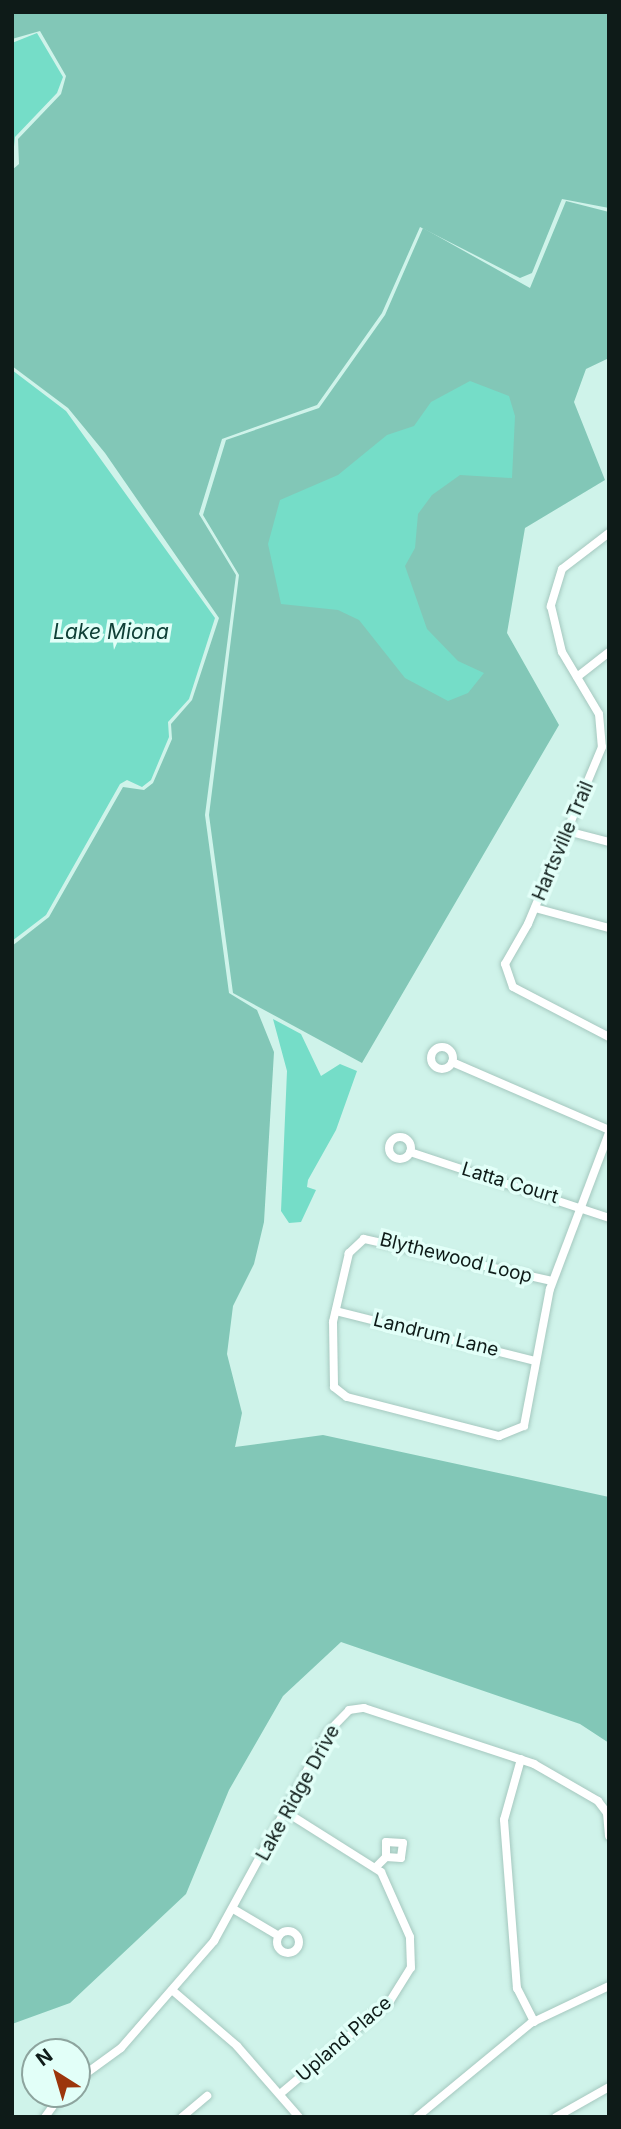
<!DOCTYPE html>
<html>
<head>
<meta charset="utf-8">
<style>
  body { margin:0 }
  #map { position:relative; width:621px; height:2129px; overflow:hidden; background:#cff3ea; font-family:Inter,sans-serif }
  div>[style] { position:absolute }
  [style*='--x'] { left:calc(var(--x)*1px); top:calc(var(--y)*1px); width:calc(var(--w)*1px); rotate:calc(var(--a)*1deg) }
  .green>* { inset:0; background:#82c7b7 }
  .water>* { inset:0; background:#75ddc8 }
  .roads { filter:drop-shadow(0 0 2px #a5c8bf) drop-shadow(0 0 2px #a5c8bf) }
  .minor>* { height:8px; margin:-4px; padding:0 4px; transform-origin:4px; border-radius:4px; background:#fff }
  .minor>.ring { margin:-4px; padding:0; box-sizing:content-box; background:none; border:8px solid #fff; border-radius:50% }
  span { translate:-50% -50%; white-space:nowrap; text-align:center; line-height:1.15; -webkit-text-stroke:7px #e2fff8; paint-order:stroke }
  .street-label { font-size:19px; color:#0e1b18 }
  .water-label { font-size:21px; color:#0f4037; font-style:italic }
  .frame { position:absolute; inset:0; border:14px solid #0e1b18; pointer-events:none }
  .north { position:absolute; left:21px; top:2038px; width:70px; height:70px; box-sizing:border-box; background:#e2fff8; border:2px solid #8da49e; border-radius:50%; rotate:323deg; font-size:19px; font-weight:700; line-height:28px; text-align:center; color:#0e1b18 }
  .north::after { content:''; display:block; margin:auto; width:24px; height:32px; background:#9c360c; clip-path:polygon(50% 0,100% 100%,50% 72%,0 100%) }
</style>
</head>
<body>
<div id="map">
  <div class="green">
    <div style="clip-path:polygon(12px 12px,609px 12px,609px 208px,562px 199px,532px 273px,520px 278px,420px 227px,382px 313px,317px 405px,222px 439px,199px 514px,236px 575px,205px 815px,229px 993px,257px 1010px,274px 1052px,264px 1222px,254px 1264px,233px 1306px,227px 1354px,242px 1413px,235px 1447px,323px 1435px,609px 1497px,609px 1743px,580px 1724px,341px 1642px,283px 1696px,229px 1790px,186px 1894px,70px 2003px,12px 2024px,12px 946px,49px 917px,123px 787px,144px 790px,153px 783px,172px 739px,171px 724px,192px 700px,219px 618px,105px 453px,68px 408px,12px 366px,12px 170px,19px 164px,18px 139px,61px 94px,66px 76px,40px 31px,12px 39px)"></div>
    <div style="clip-path:polygon(566px 201px,609px 212px,609px 358px,586px 369px,574px 402px,605px 480px,525px 528px,507px 633px,559px 725px,362px 1063px,233px 993px,209px 815px,239px 575px,203px 515px,226px 440px,319px 408px,385px 315px,423px 228px,530px 288px)"></div>
  </div>
  <div class="water">
    <div style="clip-path:polygon(37px 33px,63px 77px,57px 93px,15px 137px,12px 166px,12px 43px)"></div>
    <div style="clip-path:polygon(12px 370px,66px 411px,215px 618px,189px 699px,168px 722px,169px 737px,151px 780px,142px 787px,127px 780px,120px 784px,46px 915px,12px 941px)"></div>
    <div style="clip-path:polygon(470px 381px,509px 396px,515px 416px,512px 478px,460px 475px,432px 495px,418px 514px,415px 548px,405px 566px,427px 629px,458px 661px,484px 673px,468px 693px,448px 701px,405px 678px,359px 620px,338px 610px,281px 604px,268px 544px,280px 500px,338px 475px,387px 435px,414px 426px,431px 402px)"></div>
    <div style="clip-path:polygon(273px 1019px,301px 1034px,321px 1076px,340px 1064px,357px 1071px,336px 1130px,308px 1180px,307px 1187px,316px 1190px,301px 1222px,289px 1223px,281px 1211px,287px 1071px)"></div>
  </div>
  <div class="roads">
    <div class="minor">
      <div style="--x:609;--y:533;--w:59;--a:142.5"></div>
      <div style="--x:562;--y:569;--w:39;--a:107"></div>
      <div style="--x:551;--y:606;--w:47;--a:76.6"></div>
      <div style="--x:562;--y:652;--w:72;--a:59.2"></div>
      <div style="--x:599;--y:714;--w:33;--a:85"></div>
      <div style="--x:602;--y:747;--w:192;--a:112.7"></div>
      <div style="--x:528;--y:924;--w:46;--a:119.9"></div>
      <div style="--x:505;--y:964;--w:24;--a:71"></div>
      <div style="--x:513;--y:987;--w:108;--a:27.5"></div>
      <div style="--x:577;--y:677;--w:41;--a:-38"></div>
      <div style="--x:567;--y:831;--w:43;--a:14.7"></div>
      <div style="--x:535;--y:908;--w:77;--a:15.1"></div>
      <div class="ring" style="left:431px;top:1047px;width:14px;height:14px"></div>
      <div style="--x:452;--y:1062;--w:171;--a:23.4"></div>
      <div class="ring" style="left:389px;top:1137px;width:14px;height:14px"></div>
      <div style="--x:410;--y:1152;--w:210;--a:18.3"></div>
      <div style="--x:552;--y:1281;--w:193;--a:-167.4"></div>
      <div style="--x:364;--y:1239;--w:21;--a:137"></div>
      <div style="--x:349;--y:1253;--w:71;--a:103.1"></div>
      <div style="--x:333;--y:1322;--w:65;--a:89.1"></div>
      <div style="--x:334;--y:1387;--w:16;--a:38"></div>
      <div style="--x:347;--y:1397;--w:157;--a:14.4"></div>
      <div style="--x:499;--y:1436;--w:27;--a:-22"></div>
      <div style="--x:524;--y:1426;--w:139;--a:-79.3"></div>
      <div style="--x:550;--y:1289;--w:167;--a:-69.3"></div>
      <div style="--x:336;--y:1311;--w:205;--a:14.1"></div>
      <div style="--x:521;--y:1759;--w:63;--a:105.6"></div>
      <div style="--x:504;--y:1820;--w:169;--a:85.6"></div>
      <div style="--x:517;--y:1988;--w:38;--a:63"></div>
      <div style="--x:376;--y:1867;--w:14;--a:-45"></div>
      <div style="--x:386;--y:1857;--w:15;--a:-90"></div>
      <div style="--x:386;--y:1842;--w:17;--a:3"></div>
      <div style="--x:403;--y:1843;--w:15;--a:98"></div>
      <div style="--x:401;--y:1858;--w:15;--a:-176"></div>
      <div style="--x:235;--y:1910;--w:51;--a:30.6"></div>
      <div class="ring" style="left:277px;top:1931px;width:14px;height:14px"></div>
      <div style="--x:172;--y:1990;--w:86;--a:40.7"></div>
      <div style="--x:237;--y:2046;--w:94;--a:48.9"></div>
      <div style="--x:48;--y:2052;--w:16;--a:-27"></div>
      <div style="--x:62;--y:2045;--w:9;--a:49"></div>
      <div style="--x:77;--y:2062;--w:14;--a:45"></div>
      <div style="--x:77;--y:2080;--w:54;--a:-36"></div>
      <div style="--x:121;--y:2048;--w:142;--a:-49"></div>
      <div style="--x:214;--y:1941;--w:238;--a:-61.4"></div>
      <div style="--x:328;--y:1732;--w:30;--a:-46"></div>
      <div style="--x:349;--y:1710;--w:15;--a:-8"></div>
      <div style="--x:364;--y:1708;--w:179;--a:18.2"></div>
      <div style="--x:534;--y:1764;--w:74;--a:30"></div>
      <div style="--x:598;--y:1801;--w:15;--a:53"></div>
      <div style="--x:607;--y:1813;--w:23;--a:85"></div>
      <div style="--x:280;--y:2094;--w:144;--a:-40.2"></div>
      <div style="--x:390;--y:2001;--w:39;--a:-58"></div>
      <div style="--x:411;--y:1968;--w:31;--a:-92"></div>
      <div style="--x:410;--y:1937;--w:71;--a:-114"></div>
      <div style="--x:381;--y:1872;--w:112;--a:-147.7"></div>
      <div style="--x:45;--y:2117;--w:29;--a:-54"></div>
      <div style="--x:182;--y:2117;--w:33;--a:-40"></div>
      <div style="--x:417;--y:2117;--w:148;--a:-39.5"></div>
      <div style="--x:531;--y:2023;--w:86;--a:-25.4"></div>
      <div style="--x:556;--y:2117;--w:61;--a:-29.5"></div>
    </div>
  </div>
  <div class="street-label">
    <span style="left:563px;top:841px;rotate:-67deg">Hartsville Trail</span>
    <span style="left:510px;top:1183px;rotate:17deg">Latta Court</span>
    <span style="left:456px;top:1258px;rotate:14deg">Blythewood Loop</span>
    <span style="left:436px;top:1335px;rotate:14deg">Landrum Lane</span>
    <span style="left:298px;top:1793px;rotate:-61deg">Lake Ridge Drive</span>
    <span style="left:344px;top:2039px;rotate:-41deg">Upland Place</span>
  </div>
  <div class="water-label">
    <span style="left:111px;top:632px">Lake Miona</span>
  </div>
  <div class="frame"></div>
  <div class="north">N</div>
</div>
</body>
</html>
